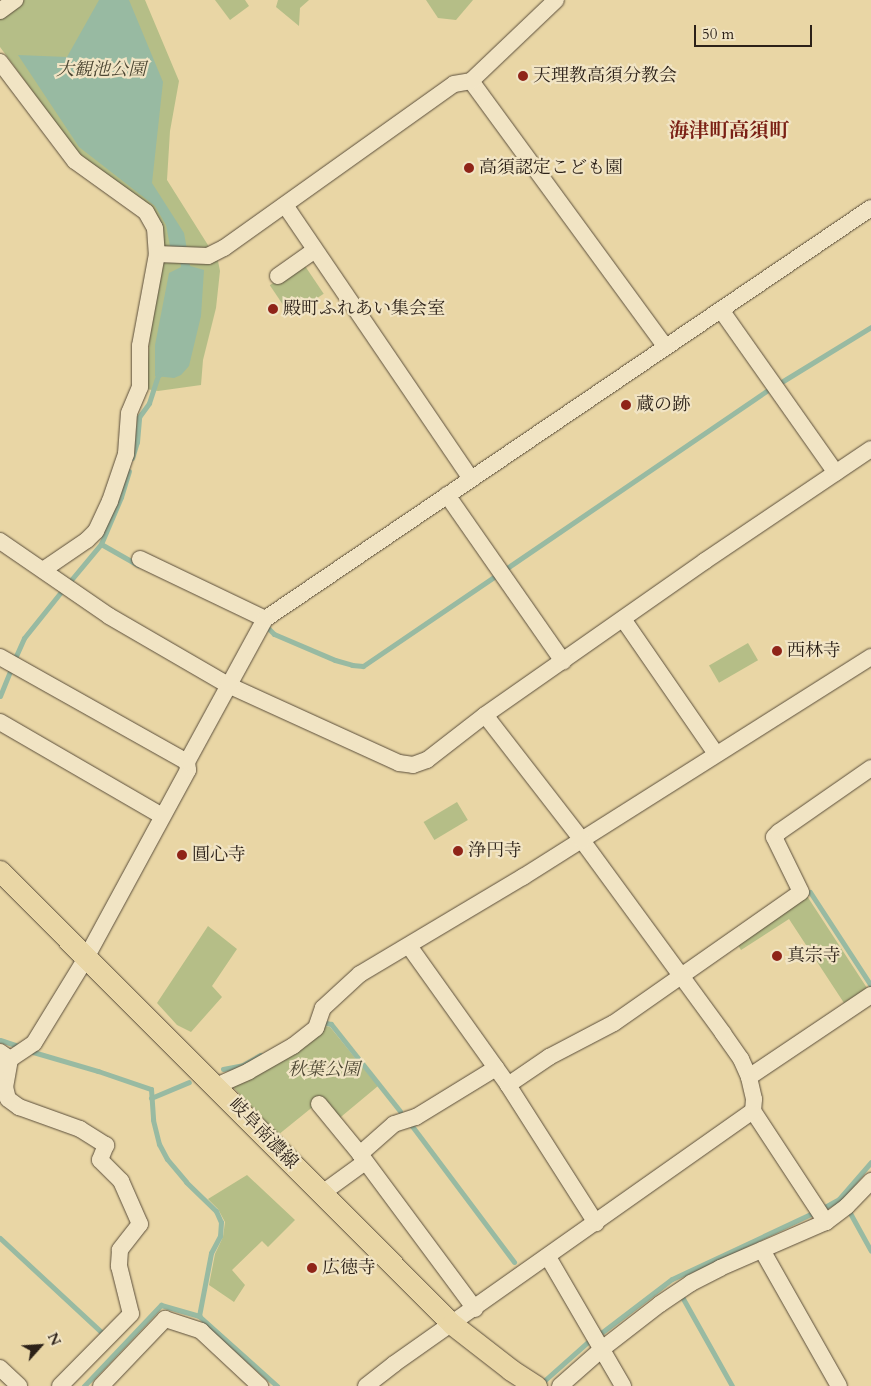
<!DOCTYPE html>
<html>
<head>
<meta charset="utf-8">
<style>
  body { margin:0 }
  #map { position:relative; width:871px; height:1386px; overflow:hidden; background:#e9d6a5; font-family:Cardo,"Noto Serif JP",serif }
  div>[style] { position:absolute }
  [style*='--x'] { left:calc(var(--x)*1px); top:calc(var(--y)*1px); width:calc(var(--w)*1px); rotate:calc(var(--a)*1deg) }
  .green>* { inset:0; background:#b5be87; transform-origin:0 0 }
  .water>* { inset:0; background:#98baa2 }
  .stream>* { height:5px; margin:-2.5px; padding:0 2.5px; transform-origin:2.5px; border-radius:2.5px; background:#98baa2 }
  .roads { filter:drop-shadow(0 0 1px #5b4e3b) drop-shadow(0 0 1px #5b4e3b) }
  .minor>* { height:16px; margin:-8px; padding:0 8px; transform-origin:8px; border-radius:8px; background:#f1e4c4 }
  .major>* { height:21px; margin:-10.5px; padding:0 10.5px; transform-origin:10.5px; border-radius:10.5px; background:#e9d6a5 }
  .dots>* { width:14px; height:14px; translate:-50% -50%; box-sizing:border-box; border:2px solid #f1e4c4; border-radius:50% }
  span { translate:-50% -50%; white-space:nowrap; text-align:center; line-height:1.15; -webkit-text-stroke:4.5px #f1e4c4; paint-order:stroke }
  .park-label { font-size:18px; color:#4e4834; font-style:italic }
  .poi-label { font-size:18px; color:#2c2118 }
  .left { translate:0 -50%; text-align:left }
  .street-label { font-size:18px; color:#2c2118 }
  .quarter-label { font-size:20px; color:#7a1f14; font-weight:700 }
  .north { position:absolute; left:15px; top:1321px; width:50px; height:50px; -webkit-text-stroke:4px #f1e4c4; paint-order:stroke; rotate:64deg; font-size:14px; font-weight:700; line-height:20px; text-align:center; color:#2c2118 }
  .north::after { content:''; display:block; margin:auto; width:18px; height:22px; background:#2c2118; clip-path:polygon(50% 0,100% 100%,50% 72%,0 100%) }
  .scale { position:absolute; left:694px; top:25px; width:118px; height:22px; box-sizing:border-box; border:2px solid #2c2118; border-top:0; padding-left:6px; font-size:15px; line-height:18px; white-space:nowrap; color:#2c2118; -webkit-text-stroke:4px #f1e4c4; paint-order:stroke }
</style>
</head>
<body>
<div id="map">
  <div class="green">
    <div style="clip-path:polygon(24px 0,145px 0,179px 81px,170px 131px,167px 180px,218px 261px,220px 271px,216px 308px,203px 360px,201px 385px,158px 391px,146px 389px,152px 309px,164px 242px,161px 223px,143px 201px,78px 153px,0 47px,0 17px)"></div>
    <div style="clip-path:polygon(215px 0,245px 0,249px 6px,230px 20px)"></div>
    <div style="clip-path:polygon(278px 0,309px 0,300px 8px,299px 26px,276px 7px)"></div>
    <div style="clip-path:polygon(426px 0,473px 0,456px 20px,438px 18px)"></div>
    <div style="left:303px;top:263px;width:37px;height:40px;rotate:56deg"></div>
    <div style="left:748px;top:643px;width:20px;height:45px;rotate:60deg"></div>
    <div style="left:457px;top:802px;width:21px;height:39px;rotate:59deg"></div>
    <div style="clip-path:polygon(807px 896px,867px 988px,844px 1003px,789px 919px,741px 950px,736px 942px)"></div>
    <div style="clip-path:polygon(208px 926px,237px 949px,212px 986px,222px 997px,191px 1032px,177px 1025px,157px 1003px)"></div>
    <div style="clip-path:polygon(324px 1026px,330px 1027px,378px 1086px,336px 1121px,320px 1101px,278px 1135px,233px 1087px)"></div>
    <div style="clip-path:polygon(247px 1175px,295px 1220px,268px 1247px,262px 1241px,232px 1270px,245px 1285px,234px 1302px,209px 1285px,215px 1254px,223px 1237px,225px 1222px,218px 1209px,208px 1199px)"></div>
  </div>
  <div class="water">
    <div style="clip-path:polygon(99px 0,129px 0,163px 82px,152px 183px,184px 233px,190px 266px,204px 270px,201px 316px,189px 366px,181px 375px,174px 378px,155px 376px,155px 345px,169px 273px,181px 267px,179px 248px,170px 246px,166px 225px,155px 206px,79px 147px,18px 55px,67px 57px)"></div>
  </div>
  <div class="stream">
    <div style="--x:783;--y:381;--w:103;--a:-31.5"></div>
    <div style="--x:132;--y:458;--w:17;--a:-73"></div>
    <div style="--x:137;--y:442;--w:25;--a:-85"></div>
    <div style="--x:139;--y:417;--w:17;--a:-54"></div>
    <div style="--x:149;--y:403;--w:28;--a:-72"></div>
    <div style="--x:158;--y:376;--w:4;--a:-45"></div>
    <div style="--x:101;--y:544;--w:43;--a:29.6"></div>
    <div style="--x:504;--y:570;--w:323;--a:-34.3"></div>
    <div style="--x:71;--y:580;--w:47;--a:-50.2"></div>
    <div style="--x:101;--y:544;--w:51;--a:-66.9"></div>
    <div style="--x:121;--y:497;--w:27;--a:-73"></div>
    <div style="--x:269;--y:629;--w:7;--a:45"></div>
    <div style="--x:274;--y:634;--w:66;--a:23.1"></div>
    <div style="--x:335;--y:660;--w:18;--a:16"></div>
    <div style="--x:352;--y:665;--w:11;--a:5"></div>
    <div style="--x:363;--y:666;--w:162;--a:-34.2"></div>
    <div style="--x:16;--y:656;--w:20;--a:-66"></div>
    <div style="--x:24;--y:638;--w:58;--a:-51.3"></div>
    <div style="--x:0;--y:696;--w:29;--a:-68"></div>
    <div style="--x:810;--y:892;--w:110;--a:56.9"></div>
    <div style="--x:326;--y:1023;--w:5;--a:11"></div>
    <div style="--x:331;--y:1024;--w:111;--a:51.6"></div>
    <div style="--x:0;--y:1040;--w:19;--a:18"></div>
    <div style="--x:33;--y:1052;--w:68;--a:16.3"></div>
    <div style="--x:98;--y:1071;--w:56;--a:18.8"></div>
    <div style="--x:151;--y:1089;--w:31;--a:86"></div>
    <div style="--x:153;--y:1120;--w:25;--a:76"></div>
    <div style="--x:159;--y:1144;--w:17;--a:62"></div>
    <div style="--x:167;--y:1159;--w:30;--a:50"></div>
    <div style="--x:186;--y:1182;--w:42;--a:44"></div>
    <div style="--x:216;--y:1211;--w:12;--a:66"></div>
    <div style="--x:221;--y:1222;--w:14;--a:94"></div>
    <div style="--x:220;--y:1236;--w:19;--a:118"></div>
    <div style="--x:211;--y:1253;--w:64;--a:100.8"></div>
    <div style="--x:223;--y:1069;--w:20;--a:-11"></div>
    <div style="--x:243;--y:1065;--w:20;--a:-30"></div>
    <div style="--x:151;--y:1098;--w:41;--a:-22.8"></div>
    <div style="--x:412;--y:1126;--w:170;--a:53.1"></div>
    <div style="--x:823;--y:1208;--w:18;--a:-29"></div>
    <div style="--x:839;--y:1199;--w:49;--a:-49.1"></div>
    <div style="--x:850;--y:1213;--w:43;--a:61.1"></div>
    <div style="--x:0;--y:1238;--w:138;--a:42.9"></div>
    <div style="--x:681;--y:1295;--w:104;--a:60.7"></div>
    <div style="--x:601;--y:1333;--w:89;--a:-37.3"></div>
    <div style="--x:672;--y:1279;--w:153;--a:-25.1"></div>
    <div style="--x:545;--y:1380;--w:60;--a:-41.6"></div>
    <div style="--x:84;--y:1386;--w:112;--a:-46.5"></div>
    <div style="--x:161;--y:1305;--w:40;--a:16"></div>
    <div style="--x:199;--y:1316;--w:105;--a:41.9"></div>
  </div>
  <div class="roads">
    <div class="minor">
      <div style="--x:0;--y:11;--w:19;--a:-36"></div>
      <div style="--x:0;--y:62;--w:124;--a:52.9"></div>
      <div style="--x:75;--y:161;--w:87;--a:35.7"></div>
      <div style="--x:146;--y:212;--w:18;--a:61"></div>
      <div style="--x:155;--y:228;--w:26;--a:86"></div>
      <div style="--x:157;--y:254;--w:94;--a:100.5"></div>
      <div style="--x:140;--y:346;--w:41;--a:90"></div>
      <div style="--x:140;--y:387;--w:28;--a:113"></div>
      <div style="--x:129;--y:413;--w:41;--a:94.2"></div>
      <div style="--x:126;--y:454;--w:50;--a:108.8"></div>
      <div style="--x:110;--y:501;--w:33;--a:115"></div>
      <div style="--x:96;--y:531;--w:13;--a:135"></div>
      <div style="--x:87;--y:540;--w:53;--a:145.7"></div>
      <div style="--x:471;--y:81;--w:328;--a:53.8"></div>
      <div style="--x:285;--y:205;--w:331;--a:55.8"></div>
      <div style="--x:157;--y:254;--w:51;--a:2.2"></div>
      <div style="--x:208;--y:256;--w:18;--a:-27"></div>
      <div style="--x:224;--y:248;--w:282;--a:-35.5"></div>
      <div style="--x:454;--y:84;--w:17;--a:-10"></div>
      <div style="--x:471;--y:81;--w:117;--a:-43.6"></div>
      <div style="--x:278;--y:276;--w:45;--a:-35.1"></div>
      <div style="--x:721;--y:310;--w:199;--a:54.8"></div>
      <div style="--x:447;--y:495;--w:203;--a:55.1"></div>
      <div style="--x:0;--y:541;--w:132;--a:34.5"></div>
      <div style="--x:109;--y:616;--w:138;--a:30.1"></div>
      <div style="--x:228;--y:685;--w:188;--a:24.5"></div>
      <div style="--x:399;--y:763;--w:14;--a:8"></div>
      <div style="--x:413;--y:765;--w:15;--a:-20"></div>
      <div style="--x:427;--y:760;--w:73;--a:-37.8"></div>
      <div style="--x:485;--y:715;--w:269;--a:-35"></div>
      <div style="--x:705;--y:561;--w:200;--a:-34"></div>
      <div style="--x:140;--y:559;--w:139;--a:25.6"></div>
      <div style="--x:623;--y:619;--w:164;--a:55.4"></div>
      <div style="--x:0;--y:657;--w:214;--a:29.3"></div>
      <div style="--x:0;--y:722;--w:187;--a:30.1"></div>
      <div style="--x:409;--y:946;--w:171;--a:54.5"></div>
      <div style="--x:508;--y:1085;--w:164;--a:57.5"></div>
      <div style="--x:0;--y:1052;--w:12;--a:35"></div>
      <div style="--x:10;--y:1059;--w:28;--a:100"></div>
      <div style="--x:5;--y:1087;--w:12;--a:76"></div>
      <div style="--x:8;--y:1099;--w:14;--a:36"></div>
      <div style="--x:19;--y:1107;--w:65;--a:19.8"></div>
      <div style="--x:80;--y:1129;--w:31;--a:32"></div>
      <div style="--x:106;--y:1145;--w:16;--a:112"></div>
      <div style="--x:100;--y:1160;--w:30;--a:45"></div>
      <div style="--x:121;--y:1181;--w:47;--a:66.2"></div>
      <div style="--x:140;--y:1224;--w:33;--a:128"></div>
      <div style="--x:120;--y:1250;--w:16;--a:94"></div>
      <div style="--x:119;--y:1266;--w:49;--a:76"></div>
      <div style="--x:131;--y:1314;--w:101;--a:134.6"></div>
      <div style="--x:0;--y:1066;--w:41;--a:-34.1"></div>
      <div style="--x:34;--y:1043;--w:100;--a:-58.5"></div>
      <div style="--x:86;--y:958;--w:214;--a:-61.5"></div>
      <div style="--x:188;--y:770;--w:8;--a:-97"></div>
      <div style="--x:187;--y:762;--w:163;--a:-61.4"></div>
      <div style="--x:265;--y:619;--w:732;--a:-34.15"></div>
      <div style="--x:749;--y:1077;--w:147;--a:-33.9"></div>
      <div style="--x:508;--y:1085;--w:50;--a:-34.3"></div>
      <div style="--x:549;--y:1057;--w:73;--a:-27.6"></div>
      <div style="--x:614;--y:1023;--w:228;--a:-35"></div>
      <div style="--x:801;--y:892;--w:61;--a:-116.1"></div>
      <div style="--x:774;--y:837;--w:7;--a:-45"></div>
      <div style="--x:779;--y:832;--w:112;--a:-34.8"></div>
      <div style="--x:216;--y:1086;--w:36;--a:-24"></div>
      <div style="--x:249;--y:1071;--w:51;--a:-29.6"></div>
      <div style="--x:293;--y:1046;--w:29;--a:-38"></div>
      <div style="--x:316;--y:1028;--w:21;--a:-71"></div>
      <div style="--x:323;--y:1008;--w:50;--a:-42.6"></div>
      <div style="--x:360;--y:974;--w:190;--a:-30.8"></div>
      <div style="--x:523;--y:877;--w:412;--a:-32.3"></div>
      <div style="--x:319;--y:1104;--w:65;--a:50.6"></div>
      <div style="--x:360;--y:1154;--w:193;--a:53.4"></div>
      <div style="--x:753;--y:1111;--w:133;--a:56.7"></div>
      <div style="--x:360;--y:1154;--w:45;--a:-41.4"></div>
      <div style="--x:394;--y:1124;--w:23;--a:-18"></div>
      <div style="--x:416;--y:1117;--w:94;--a:-31.5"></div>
      <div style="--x:321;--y:1194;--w:54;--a:-36"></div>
      <div style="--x:762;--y:1250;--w:156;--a:60.5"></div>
      <div style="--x:548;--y:1257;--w:149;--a:59.8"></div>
      <div style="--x:0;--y:1368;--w:26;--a:43"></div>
      <div style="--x:101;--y:1386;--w:93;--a:-46.3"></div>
      <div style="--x:165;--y:1319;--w:38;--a:18"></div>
      <div style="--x:201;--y:1331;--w:81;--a:43"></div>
      <div style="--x:366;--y:1386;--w:36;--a:-38"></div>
      <div style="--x:394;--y:1364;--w:439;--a:-35.2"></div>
      <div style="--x:753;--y:1111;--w:12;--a:-85"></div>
      <div style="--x:754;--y:1099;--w:23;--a:-103"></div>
      <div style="--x:749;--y:1077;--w:20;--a:-114"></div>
      <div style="--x:741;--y:1059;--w:32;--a:-125"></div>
      <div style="--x:723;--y:1033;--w:239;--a:-126.2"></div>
      <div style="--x:582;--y:840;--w:158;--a:-127.8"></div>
      <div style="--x:560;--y:1386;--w:56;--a:-41.4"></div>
      <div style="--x:602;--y:1349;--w:73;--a:-37.8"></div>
      <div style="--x:660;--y:1304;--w:37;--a:-34"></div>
      <div style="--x:691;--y:1283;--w:33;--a:-27"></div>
      <div style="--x:720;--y:1268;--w:116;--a:-23.5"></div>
      <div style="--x:826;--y:1222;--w:26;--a:-37"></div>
      <div style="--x:847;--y:1206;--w:35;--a:-46"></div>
    </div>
    <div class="major">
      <div style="--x:0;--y:871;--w:640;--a:45.06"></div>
      <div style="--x:452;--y:1324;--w:75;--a:37.9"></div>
      <div style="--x:511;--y:1370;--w:30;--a:33"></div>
    </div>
  </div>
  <div class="dots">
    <div style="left:523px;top:76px;background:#8f2418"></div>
    <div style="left:469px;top:168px;background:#8f2418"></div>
    <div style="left:273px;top:309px;background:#8f2418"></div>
    <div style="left:626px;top:405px;background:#8f2418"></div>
    <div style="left:777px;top:651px;background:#8f2418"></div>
    <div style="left:458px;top:851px;background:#8f2418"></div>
    <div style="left:182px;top:855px;background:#8f2418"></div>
    <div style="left:777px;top:956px;background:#8f2418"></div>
    <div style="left:312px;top:1268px;background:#8f2418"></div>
  </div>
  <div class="park-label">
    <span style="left:101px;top:70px">大観池公園</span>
    <span style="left:324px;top:1070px">秋葉公園</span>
  </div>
  <div class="poi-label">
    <span class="left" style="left:533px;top:76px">天理教高須分教会</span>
    <span class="left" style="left:479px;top:168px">高須認定こども園</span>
    <span class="left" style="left:283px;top:309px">殿町ふれあい集会室</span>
    <span class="left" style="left:636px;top:405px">蔵の跡</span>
    <span class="left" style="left:787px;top:651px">西林寺</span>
    <span class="left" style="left:468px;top:851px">浄円寺</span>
    <span class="left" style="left:192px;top:855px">圓心寺</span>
    <span class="left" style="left:787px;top:956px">真宗寺</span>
    <span class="left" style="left:322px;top:1268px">広徳寺</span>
  </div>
  <div class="street-label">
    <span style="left:263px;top:1134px;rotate:46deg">岐阜南濃線</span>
  </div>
  <div class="quarter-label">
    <span style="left:729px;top:130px">海津町高須町</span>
  </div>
  <div class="north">N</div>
  <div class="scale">50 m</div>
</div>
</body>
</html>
